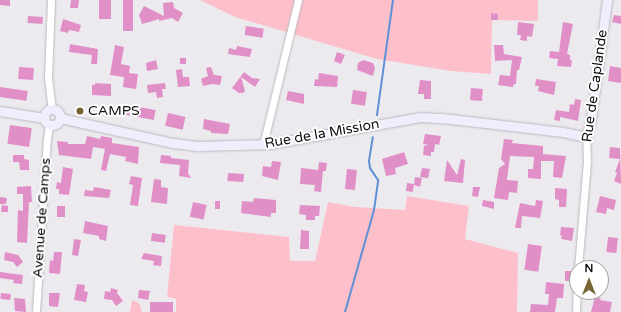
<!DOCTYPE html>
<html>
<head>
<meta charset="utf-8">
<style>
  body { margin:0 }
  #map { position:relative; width:621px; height:312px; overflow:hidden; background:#edeaef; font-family:"Varela Round",sans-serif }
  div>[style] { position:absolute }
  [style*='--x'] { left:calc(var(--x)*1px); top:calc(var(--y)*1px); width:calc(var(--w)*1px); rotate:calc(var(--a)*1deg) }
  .green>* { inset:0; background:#fdc0cb }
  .stream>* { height:2px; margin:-1px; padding:0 1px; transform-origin:1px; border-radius:1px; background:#5f90d7 }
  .building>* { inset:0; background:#e090c7; transform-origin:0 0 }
  .roads { filter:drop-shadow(0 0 1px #bbb8bd) drop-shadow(0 0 1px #bbb8bd) }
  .street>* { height:7px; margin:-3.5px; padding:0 3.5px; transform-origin:3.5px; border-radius:3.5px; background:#fff }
  .secondary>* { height:9px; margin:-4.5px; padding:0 4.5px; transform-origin:4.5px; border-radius:4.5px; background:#eeeefd }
  .secondary>.ring { margin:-4.5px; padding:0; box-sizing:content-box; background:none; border:9px solid #eeeefd; border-radius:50% }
  .dots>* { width:11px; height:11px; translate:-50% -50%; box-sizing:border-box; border:2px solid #fff; border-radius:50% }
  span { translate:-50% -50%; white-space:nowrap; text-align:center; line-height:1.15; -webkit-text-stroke:4px #fff; paint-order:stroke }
  .street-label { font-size:14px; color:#111012 }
  .poi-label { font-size:14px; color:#111012 }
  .left { translate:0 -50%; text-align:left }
  .north { position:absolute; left:569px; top:260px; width:40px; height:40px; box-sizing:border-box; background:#fff; border:1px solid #a09fa0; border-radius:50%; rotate:0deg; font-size:11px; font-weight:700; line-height:16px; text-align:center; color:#111012 }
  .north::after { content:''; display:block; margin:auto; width:14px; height:18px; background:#786534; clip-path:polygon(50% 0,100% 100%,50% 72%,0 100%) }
</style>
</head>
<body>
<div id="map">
  <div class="green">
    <div style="clip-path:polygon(200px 0,538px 0,538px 21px,492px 20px,491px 74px,451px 71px,377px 59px,235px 17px)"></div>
    <div style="clip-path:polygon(407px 196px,469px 206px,465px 239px,518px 253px,517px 312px,176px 312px,176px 299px,167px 297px,174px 225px,289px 237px,290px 261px,315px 261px,328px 202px,355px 207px,405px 210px)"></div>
    <div style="clip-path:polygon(132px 300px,139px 303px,142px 312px,130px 312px)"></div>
  </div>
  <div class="stream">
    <div style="--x:377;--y:115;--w:116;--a:-82.1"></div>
    <div style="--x:345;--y:312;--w:106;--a:-74.1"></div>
    <div style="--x:374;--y:210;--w:30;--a:-82"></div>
    <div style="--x:378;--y:180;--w:14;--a:-124"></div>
    <div style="--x:370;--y:168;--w:7;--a:-98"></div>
    <div style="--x:369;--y:161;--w:24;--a:-81"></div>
  </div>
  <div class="building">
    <div style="clip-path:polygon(0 0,10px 0,10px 6px,0 5px)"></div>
    <div style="clip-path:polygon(71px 0,79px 0,78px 8px,70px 8px)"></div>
    <div style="left:99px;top:0;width:12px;height:19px"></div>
    <div style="left:123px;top:0;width:10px;height:31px"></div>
    <div style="clip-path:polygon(173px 2px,174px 8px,183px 13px,178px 22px,172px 18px,159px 21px,159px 19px,142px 24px,139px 15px,144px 6px,164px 16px,163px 3px)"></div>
    <div style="clip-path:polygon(491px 13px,498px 14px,498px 20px,491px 20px)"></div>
    <div style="clip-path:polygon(614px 15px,621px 16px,621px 24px,612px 22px)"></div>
    <div style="left:28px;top:16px;width:15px;height:7px;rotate:4deg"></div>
    <div style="clip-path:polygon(63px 19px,81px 25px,79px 32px,69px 30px,68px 33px,60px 31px)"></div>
    <div style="clip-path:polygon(518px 22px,534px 24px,532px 37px,527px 36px,527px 41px,520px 40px,521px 35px,517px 35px)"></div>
    <div style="clip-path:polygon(563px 22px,573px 24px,567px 54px,570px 55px,570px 60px,572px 60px,571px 67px,557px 66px,558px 59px,549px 58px,550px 51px,559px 52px)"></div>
    <div style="left:246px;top:26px;width:18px;height:9px;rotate:9deg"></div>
    <div style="clip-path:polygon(70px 44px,98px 49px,97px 64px,91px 64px,92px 55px,69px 52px)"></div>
    <div style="clip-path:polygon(115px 45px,124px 47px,121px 64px,130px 66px,129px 73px,138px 74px,136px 89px,123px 87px,124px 77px,110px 75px)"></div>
    <div style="clip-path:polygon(494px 45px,503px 45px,504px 54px,522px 57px,519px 70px,517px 70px,516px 84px,514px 84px,513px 87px,498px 85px,500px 75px,510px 76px,512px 60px,495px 61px)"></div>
    <div style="clip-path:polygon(237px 46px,252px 49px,250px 57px,228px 54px,229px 48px,236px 50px)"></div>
    <div style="clip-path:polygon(337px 52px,345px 55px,341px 64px,334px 61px)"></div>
    <div style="left:180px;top:58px;width:6px;height:6px"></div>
    <div style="clip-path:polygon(156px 60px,158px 69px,147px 71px,146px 63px)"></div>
    <div style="clip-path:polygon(363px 60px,373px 63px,375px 68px,373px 76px,357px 70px,358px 63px)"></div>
    <div style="clip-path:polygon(610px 66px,621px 68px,621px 83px,608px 81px)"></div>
    <div style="left:19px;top:67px;width:15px;height:12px;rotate:4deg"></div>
    <div style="clip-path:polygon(211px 67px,214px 75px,222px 76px,220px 85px,212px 84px,203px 86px,201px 79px,208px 76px,206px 68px)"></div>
    <div style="clip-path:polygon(182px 69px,183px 77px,189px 77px,190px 86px,178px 87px,176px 70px)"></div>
    <div style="clip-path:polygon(244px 72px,252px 78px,260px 79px,255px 87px,241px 77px,245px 91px,243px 93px,239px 93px,232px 88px)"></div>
    <div style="clip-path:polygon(319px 73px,338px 76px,337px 87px,314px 86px,315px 79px,318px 80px)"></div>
    <div style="clip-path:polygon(536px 79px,556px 82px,554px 95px,538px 91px,539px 86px,535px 86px)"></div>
    <div style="clip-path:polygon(420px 80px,431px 81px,431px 99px,424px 99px,424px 94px,418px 94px)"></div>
    <div style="clip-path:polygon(95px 83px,111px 84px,111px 96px,92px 95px,92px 85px,95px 85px)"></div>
    <div style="clip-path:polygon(165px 83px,166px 89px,162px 89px,163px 97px,157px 98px,156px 92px,148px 93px,147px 85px)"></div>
    <div style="left:0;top:87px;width:28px;height:10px;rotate:8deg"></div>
    <div style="left:471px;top:88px;width:12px;height:12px;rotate:5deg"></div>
    <div style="left:353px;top:90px;width:14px;height:14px;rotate:8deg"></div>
    <div style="clip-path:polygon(288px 91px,304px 94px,304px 104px,286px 100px)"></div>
    <div style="clip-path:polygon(575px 99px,581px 100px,578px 121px,560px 117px,560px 121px,554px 120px,556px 110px,569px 112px,570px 104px,574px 105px)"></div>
    <div style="left:127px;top:105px;width:29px;height:10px;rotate:10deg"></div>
    <div style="left:168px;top:113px;width:18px;height:13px;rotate:13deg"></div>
    <div style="clip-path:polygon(204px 119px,230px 124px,228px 134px,211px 133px,211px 131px,203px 129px)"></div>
    <div style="left:10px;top:125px;width:22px;height:19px;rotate:8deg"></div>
    <div style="clip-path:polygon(425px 134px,441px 136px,439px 145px,435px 144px,434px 152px,431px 152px,431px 156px,423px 155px,424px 146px,428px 145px,423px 144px)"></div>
    <div style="clip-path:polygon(87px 136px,100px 139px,101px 136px,112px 138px,112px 143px,139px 147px,138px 164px,125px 161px,126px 157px,110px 154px,106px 171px,101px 170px,105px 149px,93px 147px,91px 159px,59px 155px,57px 141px,68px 142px,68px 144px,85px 144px)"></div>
    <div style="clip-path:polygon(504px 139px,513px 140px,512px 143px,543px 146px,543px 154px,566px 156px,562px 178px,553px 177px,554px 161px,541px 161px,541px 179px,528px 178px,528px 169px,533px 169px,534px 157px,510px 156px,507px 180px,518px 181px,517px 193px,509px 192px,508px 200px,494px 198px,499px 168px,505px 164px,501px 159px)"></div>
    <div style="clip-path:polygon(610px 147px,620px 148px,621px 184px,614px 181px,617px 173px,615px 172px,620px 159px,609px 158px)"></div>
    <div style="clip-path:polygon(404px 152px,408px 164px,395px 168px,396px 174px,386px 176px,382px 159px)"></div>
    <div style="clip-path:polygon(13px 155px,24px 155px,24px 159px,29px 160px,29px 170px,20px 170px,19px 162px,13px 162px)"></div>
    <div style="clip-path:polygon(161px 155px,171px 156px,171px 158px,189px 160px,188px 173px,191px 178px,179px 176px,180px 165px,160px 163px)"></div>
    <div style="clip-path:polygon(461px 159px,465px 160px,463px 183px,444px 181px,447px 160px,457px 175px)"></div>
    <div style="clip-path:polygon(272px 161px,281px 162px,278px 180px,262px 176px,263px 166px,271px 167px)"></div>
    <div style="clip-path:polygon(319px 162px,327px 163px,326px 171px,323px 171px,321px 192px,314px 191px,315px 185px,300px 184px,301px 168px,318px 170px)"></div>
    <div style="clip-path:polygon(63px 167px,73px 169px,69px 195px,59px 194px,59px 189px,56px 189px,57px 182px,61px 183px)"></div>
    <div style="clip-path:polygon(422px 168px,430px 169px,428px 178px,420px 177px)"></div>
    <div style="left:347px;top:169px;width:10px;height:20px;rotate:6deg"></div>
    <div style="left:228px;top:173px;width:16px;height:8px;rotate:4deg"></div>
    <div style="clip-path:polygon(131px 176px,142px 178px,138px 206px,130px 205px,133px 185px,129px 184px)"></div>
    <div style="clip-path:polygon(415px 177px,422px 178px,420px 187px,414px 185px)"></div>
    <div style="clip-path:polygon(154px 179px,161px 180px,161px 187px,168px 188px,167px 204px,151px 202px)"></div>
    <div style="left:407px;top:183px;width:7px;height:8px;rotate:8deg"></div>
    <div style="clip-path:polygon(31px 186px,32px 202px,29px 202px,27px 243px,17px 242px,18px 210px,23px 211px,23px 194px,17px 194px,17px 187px)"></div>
    <div style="clip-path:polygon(94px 187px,111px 190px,109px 198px,84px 196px,85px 190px,93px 191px)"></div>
    <div style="clip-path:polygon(473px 187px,480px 187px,478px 197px,472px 196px)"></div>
    <div style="clip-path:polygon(555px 188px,567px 189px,566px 207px,559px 207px,559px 200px,555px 199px)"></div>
    <div style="clip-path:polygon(600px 196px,616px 200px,614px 210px,607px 208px,606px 214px,596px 212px)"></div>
    <div style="clip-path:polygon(0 197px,7px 198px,6px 204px,0 204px)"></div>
    <div style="clip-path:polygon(254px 198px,276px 200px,276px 213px,271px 213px,271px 217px,241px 213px,242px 201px,253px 202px)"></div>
    <div style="clip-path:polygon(483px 200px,494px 202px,494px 209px,482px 206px)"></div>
    <div style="clip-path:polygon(536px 200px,543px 201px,540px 218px,522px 216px,521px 228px,515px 228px,520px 203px,535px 206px)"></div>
    <div style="left:215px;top:201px;width:5px;height:8px"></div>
    <div style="left:193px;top:202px;width:14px;height:15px;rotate:12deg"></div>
    <div style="clip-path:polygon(2px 205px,8px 206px,8px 212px,1px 212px)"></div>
    <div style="clip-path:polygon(300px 205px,320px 206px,319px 216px,315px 216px,315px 220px,306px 220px,306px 215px,299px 214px)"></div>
    <div style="left:57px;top:206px;width:8px;height:11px"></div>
    <div style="clip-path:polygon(85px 221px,108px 226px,106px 241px,99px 239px,99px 236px,83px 233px)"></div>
    <div style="clip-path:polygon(561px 227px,574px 228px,572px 241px,561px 239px,562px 236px,560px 235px)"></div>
    <div style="clip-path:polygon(301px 230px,309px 231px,309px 249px,300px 249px)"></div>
    <div style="left:152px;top:233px;width:14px;height:8px;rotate:8deg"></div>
    <div style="left:608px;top:237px;width:10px;height:15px;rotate:6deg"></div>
    <div style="clip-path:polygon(74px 239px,81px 240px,78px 256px,72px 255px)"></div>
    <div style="left:528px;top:244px;width:14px;height:26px;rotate:8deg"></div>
    <div style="clip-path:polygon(5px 252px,18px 255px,23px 262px,17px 267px,13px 262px,4px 260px)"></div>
    <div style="clip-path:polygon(54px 252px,62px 252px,60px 274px,49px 273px,50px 260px,53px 261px)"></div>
    <div style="clip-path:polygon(144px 253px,162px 256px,161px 266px,153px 265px,154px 261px,141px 259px)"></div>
    <div style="clip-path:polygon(565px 271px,571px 271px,570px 281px,565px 281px)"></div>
    <div style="clip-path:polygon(0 272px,23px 275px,22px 284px,13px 283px,14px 280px,0 278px)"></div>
    <div style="clip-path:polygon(546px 282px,564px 284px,563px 298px,557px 298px,555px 312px,530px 312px,531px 304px,548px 305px,549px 294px,545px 294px)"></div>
    <div style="clip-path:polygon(77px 284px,85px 285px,84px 291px,88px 292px,86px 302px,74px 300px)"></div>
    <div style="clip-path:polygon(111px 288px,118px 290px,117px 293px,123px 301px,116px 306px,112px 300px,104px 299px,105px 291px,110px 292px)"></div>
    <div style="clip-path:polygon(139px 290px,150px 291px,148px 300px,138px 298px)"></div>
    <div style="left:1px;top:293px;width:10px;height:6px;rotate:6deg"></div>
    <div style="clip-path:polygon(49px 293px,60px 293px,58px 307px,49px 306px)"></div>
    <div style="clip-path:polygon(595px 297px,601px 298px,600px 300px,612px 302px,610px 312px,591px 312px)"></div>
    <div style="clip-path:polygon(14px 298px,25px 299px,26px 312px,15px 311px)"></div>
    <div style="left:173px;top:302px;width:10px;height:23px;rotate:90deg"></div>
  </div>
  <div class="roads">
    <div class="street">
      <div style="--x:51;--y:0;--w:78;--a:92.2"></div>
      <div style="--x:48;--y:78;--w:31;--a:83"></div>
      <div style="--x:263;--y:145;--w:149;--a:-76.4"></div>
      <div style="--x:578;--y:268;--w:107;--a:-85.2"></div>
      <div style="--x:587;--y:161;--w:24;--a:-92"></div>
      <div style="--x:36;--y:312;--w:173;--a:-86.4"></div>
      <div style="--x:47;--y:139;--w:14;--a:-82"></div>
      <div style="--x:576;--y:312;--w:28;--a:-88"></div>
    </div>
    <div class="secondary">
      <div class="ring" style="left:44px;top:109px;width:7px;height:7px"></div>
      <div style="--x:0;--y:111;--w:45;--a:9"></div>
      <div style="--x:60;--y:118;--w:116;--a:12.5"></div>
      <div style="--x:173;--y:143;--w:26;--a:7"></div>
      <div style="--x:199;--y:146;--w:71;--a:-1.6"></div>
      <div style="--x:270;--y:144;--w:152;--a:-10.2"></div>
      <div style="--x:420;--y:117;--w:22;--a:3"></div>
      <div style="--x:442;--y:118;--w:122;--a:6.6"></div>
      <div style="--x:563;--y:132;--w:24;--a:12"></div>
      <div style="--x:586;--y:137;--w:19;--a:-74"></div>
      <div style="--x:591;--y:119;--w:120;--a:-82.3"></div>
    </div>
  </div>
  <div class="dots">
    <div style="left:80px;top:111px;background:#786534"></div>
  </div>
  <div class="street-label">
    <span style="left:595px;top:86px;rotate:-82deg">Rue de Caplande</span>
    <span style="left:322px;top:134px;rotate:-10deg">Rue de la Mission</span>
    <span style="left:42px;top:218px;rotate:-86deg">Avenue de Camps</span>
  </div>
  <div class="poi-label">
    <span class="left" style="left:88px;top:111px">CAMPS</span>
  </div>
  <div class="north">N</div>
</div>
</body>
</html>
